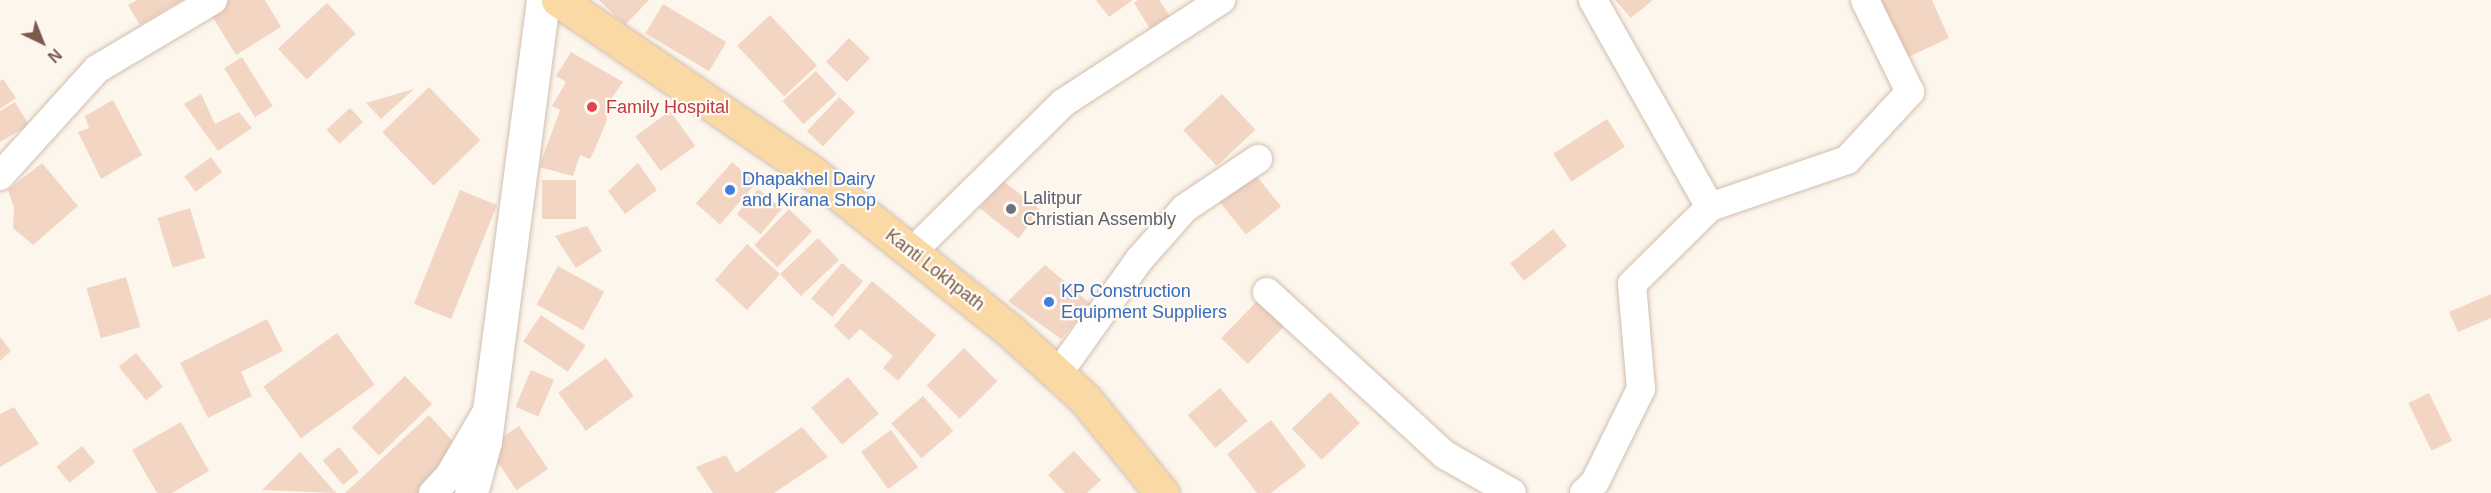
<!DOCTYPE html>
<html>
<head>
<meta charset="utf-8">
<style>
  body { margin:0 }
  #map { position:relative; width:2491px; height:493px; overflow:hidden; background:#fdf6ec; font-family:Arial,sans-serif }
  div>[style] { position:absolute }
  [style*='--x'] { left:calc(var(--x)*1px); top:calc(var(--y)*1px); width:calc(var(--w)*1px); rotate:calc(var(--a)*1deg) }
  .building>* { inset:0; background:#f3d5c3; transform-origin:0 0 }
  .roads { filter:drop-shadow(0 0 2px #d1beb0) drop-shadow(0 0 2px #d1beb0) }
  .minor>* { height:28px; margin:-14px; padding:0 14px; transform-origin:14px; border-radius:14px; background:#fff }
  .secondary>* { height:33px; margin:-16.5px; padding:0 16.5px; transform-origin:16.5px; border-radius:16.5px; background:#fff }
  .primary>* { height:33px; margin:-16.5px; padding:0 16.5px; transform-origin:16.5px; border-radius:16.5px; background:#fbd9a5 }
  .dots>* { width:16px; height:16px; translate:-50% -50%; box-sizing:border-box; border:3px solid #fffaf3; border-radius:50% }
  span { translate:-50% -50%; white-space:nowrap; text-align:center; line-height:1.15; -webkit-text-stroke:4.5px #fffaf3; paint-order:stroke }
  .health-label { font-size:18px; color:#be3a42 }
  .left { translate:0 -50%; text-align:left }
  .shop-label { font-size:18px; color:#366cbe }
  .worship-label { font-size:18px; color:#5b616d }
  .street-label { font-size:18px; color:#7a5c4d }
  .north { position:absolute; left:12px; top:12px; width:60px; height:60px; -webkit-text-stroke:4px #fffaf3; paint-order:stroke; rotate:137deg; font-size:16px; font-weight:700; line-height:24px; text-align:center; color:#7a5c4d }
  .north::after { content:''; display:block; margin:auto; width:21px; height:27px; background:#7a5c4d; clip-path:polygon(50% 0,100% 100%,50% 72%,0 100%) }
</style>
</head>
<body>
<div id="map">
  <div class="building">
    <div style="clip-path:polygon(137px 0,182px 0,140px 25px,128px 5px)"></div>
    <div style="clip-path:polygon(220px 0,265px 0,281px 27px,236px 55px,207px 8px)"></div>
    <div style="clip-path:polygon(599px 0,649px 0,625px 25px)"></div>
    <div style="clip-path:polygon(1096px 0,1133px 0,1109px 17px)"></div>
    <div style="clip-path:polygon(1138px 0,1159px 0,1170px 16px,1150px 29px,1134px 3px)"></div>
    <div style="clip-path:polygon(1615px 0,1653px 0,1631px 18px)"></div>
    <div style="clip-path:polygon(1876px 0,1932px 0,1949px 38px,1904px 59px)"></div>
    <div style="left:327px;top:3px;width:42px;height:67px;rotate:47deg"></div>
    <div style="left:663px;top:4px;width:74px;height:34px;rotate:31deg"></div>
    <div style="left:770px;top:15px;width:69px;height:45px;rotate:47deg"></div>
    <div style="left:849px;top:38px;width:29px;height:33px;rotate:44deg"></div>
    <div style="clip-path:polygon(571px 52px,623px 82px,606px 106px,607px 120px,594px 151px,590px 159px,580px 155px,573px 176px,539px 167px,560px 110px,552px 106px,566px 82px,556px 76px)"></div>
    <div style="left:242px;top:57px;width:58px;height:21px;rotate:58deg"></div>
    <div style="left:816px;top:71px;width:31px;height:45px;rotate:48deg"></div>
    <div style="clip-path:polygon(3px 79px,16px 98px,0 109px,0 81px)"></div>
    <div style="left:429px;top:87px;width:74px;height:65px;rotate:46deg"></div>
    <div style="clip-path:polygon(414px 89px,381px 119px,366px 103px)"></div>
    <div style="clip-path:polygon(201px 94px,215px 124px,239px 112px,252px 128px,218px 151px,184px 104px)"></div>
    <div style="left:1222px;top:94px;width:49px;height:53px;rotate:47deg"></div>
    <div style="left:839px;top:97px;width:22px;height:47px;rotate:43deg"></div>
    <div style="clip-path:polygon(113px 100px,142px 155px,101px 179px,78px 132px,89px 128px,85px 116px)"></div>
    <div style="clip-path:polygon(15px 102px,29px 125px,0 142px,0 111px)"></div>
    <div style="left:350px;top:108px;width:19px;height:32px;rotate:47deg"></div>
    <div style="left:670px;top:111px;width:43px;height:43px;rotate:54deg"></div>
    <div style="left:1607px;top:119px;width:33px;height:64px;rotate:57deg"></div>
    <div style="left:211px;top:157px;width:19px;height:33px;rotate:54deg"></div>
    <div style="left:732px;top:162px;width:32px;height:55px;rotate:41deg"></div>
    <div style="clip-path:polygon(42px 163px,78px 206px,33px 245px,13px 228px,14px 208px,8px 190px)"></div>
    <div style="clip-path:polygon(638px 163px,657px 190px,625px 214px,608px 191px)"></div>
    <div style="left:1254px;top:173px;width:43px;height:45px;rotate:51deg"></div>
    <div style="left:542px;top:180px;width:34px;height:39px"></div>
    <div style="left:1002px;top:180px;width:49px;height:36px;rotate:38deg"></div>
    <div style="left:758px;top:189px;width:31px;height:33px;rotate:40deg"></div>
    <div style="left:460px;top:190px;width:40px;height:123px;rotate:22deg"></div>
    <div style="left:190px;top:208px;width:52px;height:34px;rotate:73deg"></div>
    <div style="left:789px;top:209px;width:32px;height:50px;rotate:44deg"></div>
    <div style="clip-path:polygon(587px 226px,602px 251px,576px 268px,555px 236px)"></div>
    <div style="left:1553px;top:229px;width:22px;height:55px;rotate:51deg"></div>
    <div style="clip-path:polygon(818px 238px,839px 260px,801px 296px,780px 274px,747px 310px,715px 280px,747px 244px,780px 274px)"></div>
    <div style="left:842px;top:263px;width:28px;height:47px;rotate:41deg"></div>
    <div style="clip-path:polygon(1045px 265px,1091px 304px,1061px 339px,1008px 301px)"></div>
    <div style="left:558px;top:266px;width:53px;height:44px;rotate:29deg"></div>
    <div style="left:126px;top:277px;width:52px;height:41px;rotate:74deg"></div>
    <div style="clip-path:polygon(872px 281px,936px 335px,898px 381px,883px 368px,893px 356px,860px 329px,849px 340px,834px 326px)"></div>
    <div style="clip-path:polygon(2491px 294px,2491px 318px,2458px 332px,2449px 312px)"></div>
    <div style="left:1260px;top:298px;width:37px;height:56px;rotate:44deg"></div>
    <div style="left:541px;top:315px;width:54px;height:32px;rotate:34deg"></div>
    <div style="clip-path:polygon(267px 319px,283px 351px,241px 372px,252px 396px,208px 418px,180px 363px)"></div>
    <div style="left:337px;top:333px;width:64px;height:91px;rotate:54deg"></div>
    <div style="clip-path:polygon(0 337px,11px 351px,0 361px)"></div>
    <div style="left:964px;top:348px;width:47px;height:53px;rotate:45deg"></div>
    <div style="left:136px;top:353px;width:43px;height:22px;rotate:51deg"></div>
    <div style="left:606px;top:358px;width:47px;height:59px;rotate:54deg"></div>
    <div style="left:531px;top:370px;width:25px;height:40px;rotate:23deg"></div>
    <div style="left:405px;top:376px;width:39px;height:74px;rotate:46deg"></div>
    <div style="left:848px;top:377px;width:48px;height:48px;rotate:50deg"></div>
    <div style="left:1220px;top:388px;width:43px;height:42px;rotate:50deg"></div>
    <div style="left:1330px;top:392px;width:43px;height:53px;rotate:46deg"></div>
    <div style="left:2429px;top:393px;width:53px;height:23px;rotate:64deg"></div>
    <div style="left:923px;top:396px;width:46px;height:42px;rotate:49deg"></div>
    <div style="clip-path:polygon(14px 407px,39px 444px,0 467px,0 414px)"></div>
    <div style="clip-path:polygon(429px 415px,460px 449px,420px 493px,345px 493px)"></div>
    <div style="clip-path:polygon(1271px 420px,1306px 466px,1271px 493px,1257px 493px,1227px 454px)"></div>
    <div style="clip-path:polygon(181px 422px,209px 471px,172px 493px,157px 493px,132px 450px)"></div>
    <div style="left:519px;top:426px;width:52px;height:38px;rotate:56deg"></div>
    <div style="clip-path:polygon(802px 427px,828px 457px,774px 493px,713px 493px,696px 467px,726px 455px,736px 473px)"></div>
    <div style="left:891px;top:430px;width:46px;height:37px;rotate:54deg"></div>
    <div style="left:82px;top:446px;width:21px;height:33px;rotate:51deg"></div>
    <div style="left:339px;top:447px;width:32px;height:21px;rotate:51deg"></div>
    <div style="clip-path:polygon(1074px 451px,1101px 480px,1087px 493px,1065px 493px,1048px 475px)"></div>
    <div style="clip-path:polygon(300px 452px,336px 493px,262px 490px)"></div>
  </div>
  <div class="roads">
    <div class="minor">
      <div style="--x:0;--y:176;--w:144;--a:-47.8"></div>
      <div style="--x:97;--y:69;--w:135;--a:-30.7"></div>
      <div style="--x:1710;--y:207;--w:145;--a:-18.9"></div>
      <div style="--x:1847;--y:160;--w:93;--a:-47.2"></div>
      <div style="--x:1910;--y:92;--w:102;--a:-116.1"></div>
      <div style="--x:912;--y:252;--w:212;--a:-44.6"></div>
      <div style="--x:1063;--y:103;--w:189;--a:-33.1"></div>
      <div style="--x:1267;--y:292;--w:241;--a:42.5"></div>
      <div style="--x:1445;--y:455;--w:77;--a:29.6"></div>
      <div style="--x:1058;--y:374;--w:140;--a:-54.6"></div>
      <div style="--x:1139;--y:260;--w:69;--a:-48.5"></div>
      <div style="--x:1185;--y:208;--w:88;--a:-33.9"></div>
      <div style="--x:433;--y:493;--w:23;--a:-47"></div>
      <div style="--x:449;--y:476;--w:73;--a:-59.6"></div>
      <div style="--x:1584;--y:493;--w:16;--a:-45"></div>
      <div style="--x:1595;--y:482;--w:104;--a:-63.7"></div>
      <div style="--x:1641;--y:389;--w:105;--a:-94.9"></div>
      <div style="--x:1632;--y:284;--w:110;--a:-44.6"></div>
      <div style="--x:1710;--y:207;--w:238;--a:-119.5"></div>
    </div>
    <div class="secondary">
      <div style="--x:471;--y:493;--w:54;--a:-74.9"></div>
      <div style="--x:485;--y:441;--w:445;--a:-82.5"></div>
    </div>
    <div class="primary">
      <div style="--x:558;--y:0;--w:305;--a:34.2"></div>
      <div style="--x:810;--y:171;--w:252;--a:38.6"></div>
      <div style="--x:1007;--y:328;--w:105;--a:42.3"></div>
      <div style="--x:1085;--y:399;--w:122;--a:50.7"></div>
    </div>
  </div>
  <div class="dots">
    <div style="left:592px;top:107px;background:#e0444e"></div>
    <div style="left:730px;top:190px;background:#3f7fe0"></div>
    <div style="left:1011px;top:209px;background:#6b7280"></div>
    <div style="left:1049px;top:302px;background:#3f7fe0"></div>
  </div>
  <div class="health-label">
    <span class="left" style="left:606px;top:107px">Family Hospital</span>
  </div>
  <div class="shop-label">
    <span class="left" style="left:742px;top:190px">Dhapakhel Dairy<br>and Kirana Shop</span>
    <span class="left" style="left:1061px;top:302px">KP Construction<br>Equipment Suppliers</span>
  </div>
  <div class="worship-label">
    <span class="left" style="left:1023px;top:209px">Lalitpur<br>Christian Assembly</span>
  </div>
  <div class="street-label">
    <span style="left:935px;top:270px;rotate:38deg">Kanti Lokhpath</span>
  </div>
  <div class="north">N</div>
</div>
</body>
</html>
